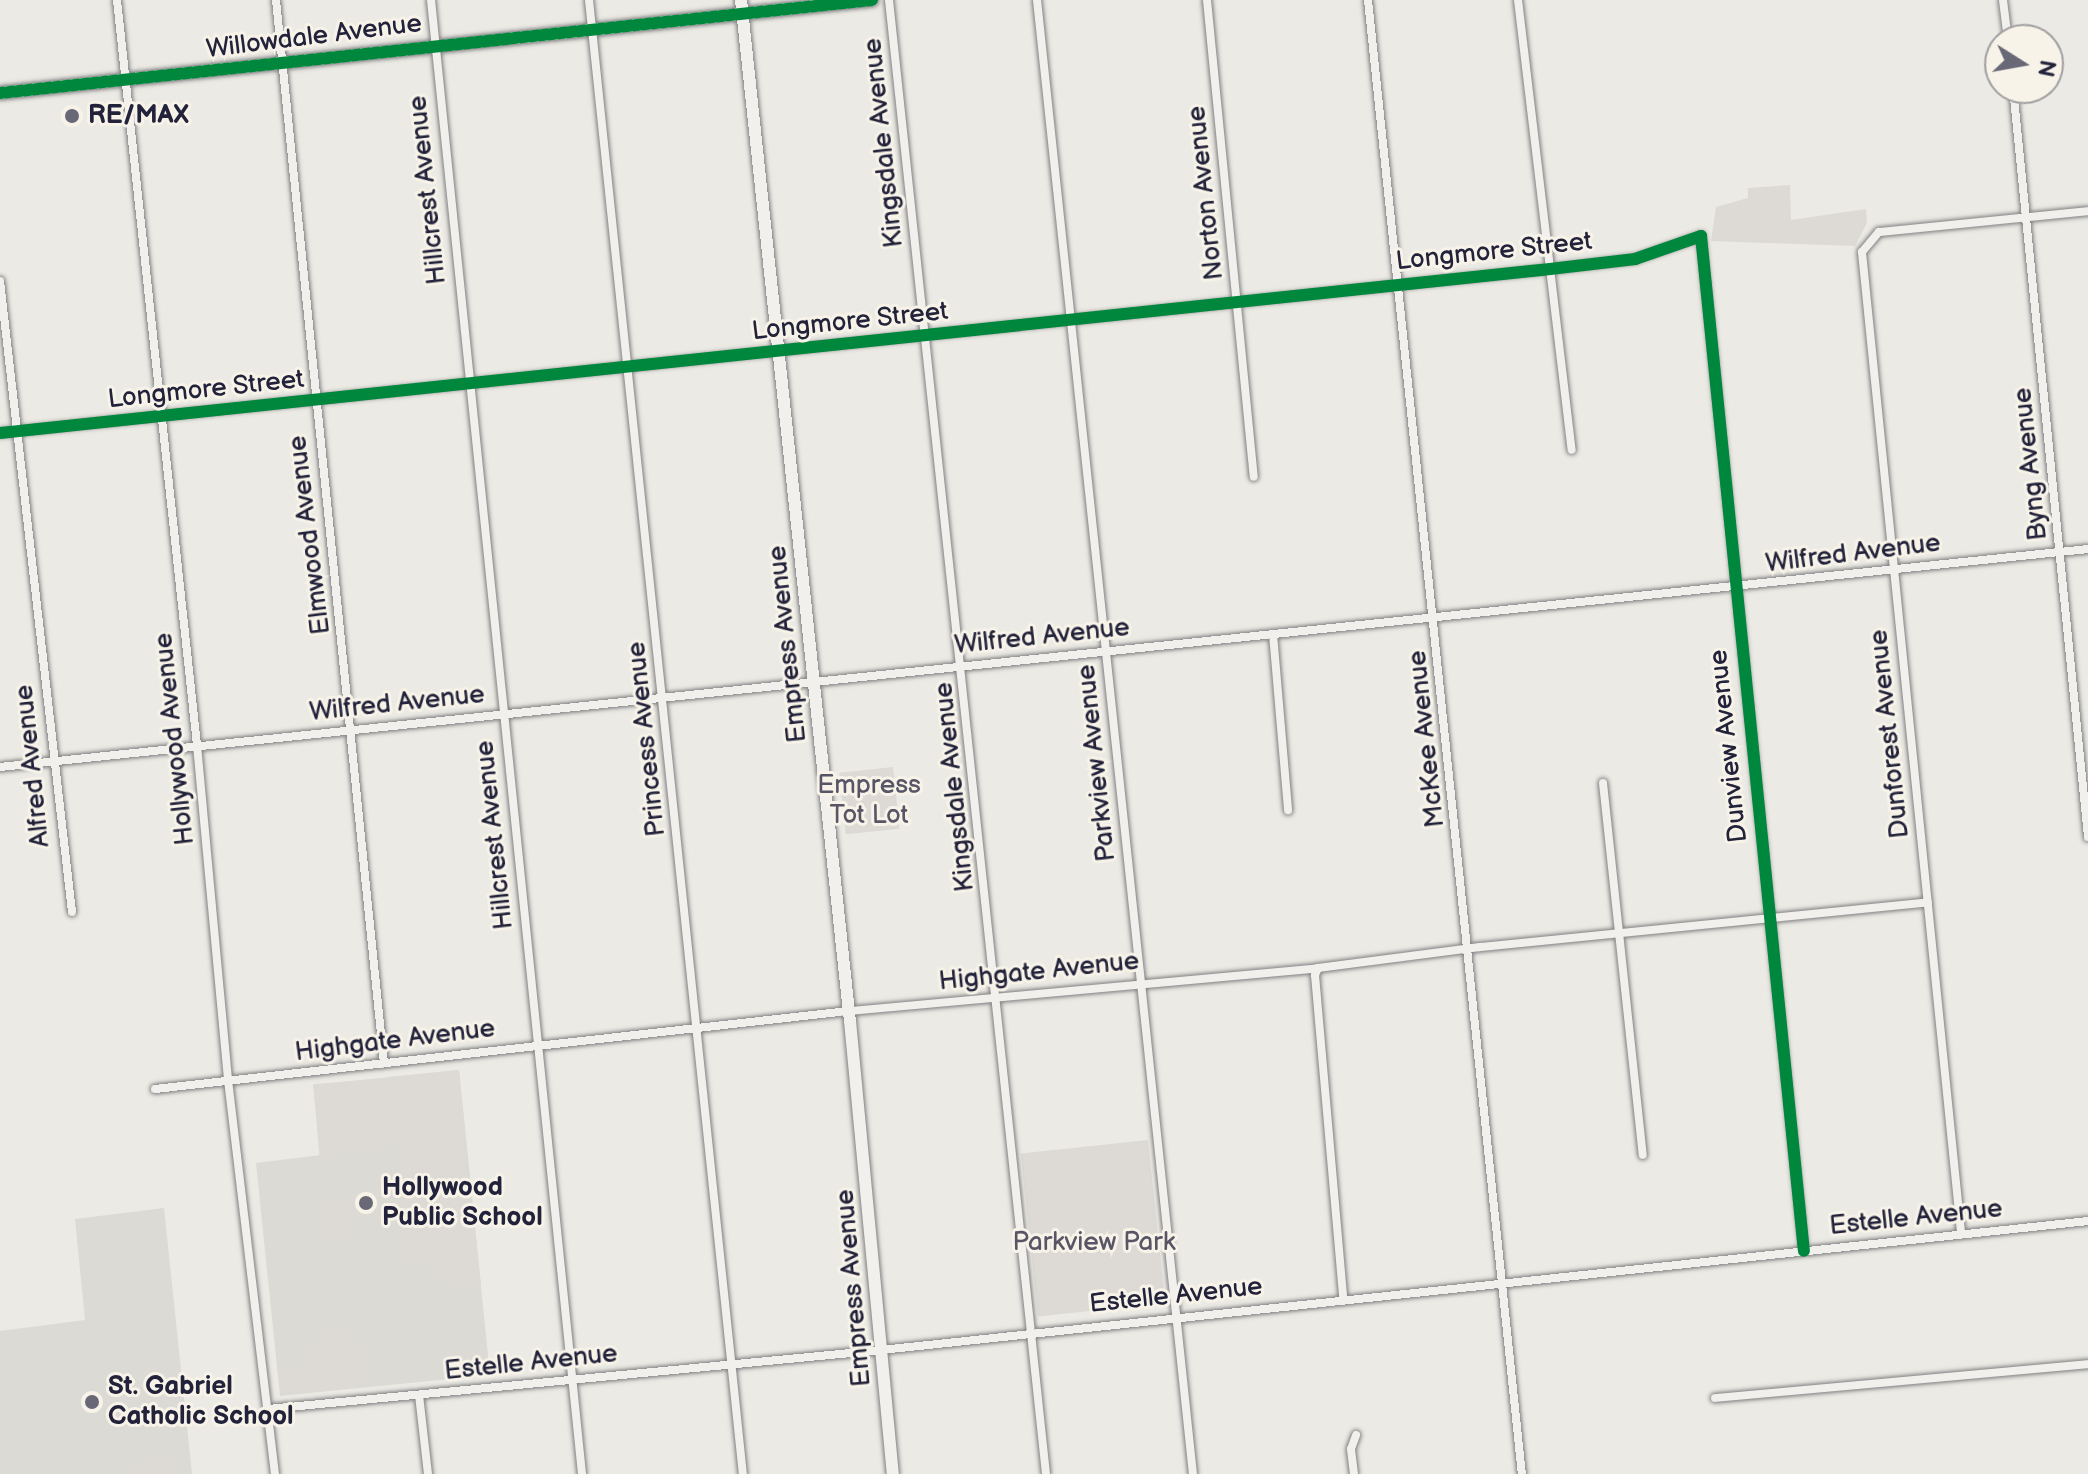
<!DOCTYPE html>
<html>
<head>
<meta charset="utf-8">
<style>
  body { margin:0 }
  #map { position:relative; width:2088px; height:1474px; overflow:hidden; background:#ebeae4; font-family:"Balsamiq Sans",sans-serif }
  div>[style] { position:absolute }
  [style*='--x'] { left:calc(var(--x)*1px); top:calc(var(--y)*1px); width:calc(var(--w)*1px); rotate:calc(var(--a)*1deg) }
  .built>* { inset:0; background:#dcdad5 }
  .green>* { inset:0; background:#dddad5; transform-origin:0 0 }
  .round { border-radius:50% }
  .roads { filter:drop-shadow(0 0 2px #818083) drop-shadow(0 0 2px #818083) }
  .street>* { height:8px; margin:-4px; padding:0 4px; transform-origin:4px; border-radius:4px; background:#f1f0ec }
  .secondary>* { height:12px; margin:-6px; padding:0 6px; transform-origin:6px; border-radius:6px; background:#f1f0ec }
  .cycleway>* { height:12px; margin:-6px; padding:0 6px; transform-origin:6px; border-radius:6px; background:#00873e }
  .dots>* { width:22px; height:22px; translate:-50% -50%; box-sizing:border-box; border:4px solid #f7f3e8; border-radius:50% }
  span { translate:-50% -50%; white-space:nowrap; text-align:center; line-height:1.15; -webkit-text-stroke:6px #f7f3e8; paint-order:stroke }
  .street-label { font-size:26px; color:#22223b }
  .poi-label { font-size:26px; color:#22223b; font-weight:700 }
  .left { translate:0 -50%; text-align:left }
  .park-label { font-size:26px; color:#575566 }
  .north { position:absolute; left:1984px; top:24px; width:80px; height:80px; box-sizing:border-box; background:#f7f3e8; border:2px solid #a29fa3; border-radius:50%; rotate:101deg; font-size:22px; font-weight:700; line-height:32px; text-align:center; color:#22223b }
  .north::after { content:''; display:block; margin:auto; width:28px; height:36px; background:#686876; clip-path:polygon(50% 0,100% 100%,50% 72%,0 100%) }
</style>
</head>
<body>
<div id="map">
  <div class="built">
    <div style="clip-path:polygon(459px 1070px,490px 1375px,280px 1396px,256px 1163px,321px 1155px,313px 1085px)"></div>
    <div style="clip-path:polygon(164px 1208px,192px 1474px,0 1474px,0 1331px,85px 1320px,75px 1219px)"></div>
  </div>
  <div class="green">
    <div style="clip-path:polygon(1790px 185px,1791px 220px,1866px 209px,1867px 223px,1855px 246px,1711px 241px,1716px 207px,1748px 198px,1748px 188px)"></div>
    <div style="left:893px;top:767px;width:62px;height:54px;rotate:84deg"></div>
    <div style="clip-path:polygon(459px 1070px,481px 1285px,445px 1288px,438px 1264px,409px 1268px,388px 1077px)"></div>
    <div style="left:374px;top:1079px;width:72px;height:61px;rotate:85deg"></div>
    <div style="left:1148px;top:1140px;width:164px;height:128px;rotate:84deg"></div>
    <div class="round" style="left:317px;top:1201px;width:38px;height:38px"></div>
    <div style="clip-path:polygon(356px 1329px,362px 1386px,282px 1392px,277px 1369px,307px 1365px,305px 1344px,325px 1342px,327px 1332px)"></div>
    <div style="clip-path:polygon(178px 1452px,180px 1474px,130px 1474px,142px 1456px)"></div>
  </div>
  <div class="roads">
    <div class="street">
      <div style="--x:117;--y:0;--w:749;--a:83.87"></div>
      <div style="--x:197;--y:745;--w:336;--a:84.7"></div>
      <div style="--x:228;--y:1080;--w:397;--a:83.2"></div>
      <div style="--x:276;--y:0;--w:1069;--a:84.2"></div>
      <div style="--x:431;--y:0;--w:1482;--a:84.15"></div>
      <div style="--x:589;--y:0;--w:1482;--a:84.04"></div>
      <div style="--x:889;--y:0;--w:1482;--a:83.92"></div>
      <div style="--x:1037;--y:0;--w:1482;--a:83.96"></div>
      <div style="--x:1207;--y:0;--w:479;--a:84.4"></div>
      <div style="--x:1368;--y:0;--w:1482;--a:84.04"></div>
      <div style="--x:1518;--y:0;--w:453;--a:83.2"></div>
      <div style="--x:2003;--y:0;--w:40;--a:82.9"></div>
      <div style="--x:2013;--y:88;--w:753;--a:84.28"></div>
      <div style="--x:0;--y:281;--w:635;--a:83.49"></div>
      <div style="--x:0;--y:433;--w:1559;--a:-6.04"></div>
      <div style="--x:1550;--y:269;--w:86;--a:-6.7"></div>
      <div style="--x:1635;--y:259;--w:70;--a:-19.2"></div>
      <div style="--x:1701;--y:236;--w:1020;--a:84.21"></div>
      <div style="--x:1273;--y:634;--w:177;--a:85.1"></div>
      <div style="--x:0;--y:767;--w:2099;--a:-5.96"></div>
      <div style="--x:1603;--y:783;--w:374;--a:83.9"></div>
      <div style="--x:1318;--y:968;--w:8;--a:113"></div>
      <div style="--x:1315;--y:975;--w:324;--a:85"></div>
      <div style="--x:155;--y:1089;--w:688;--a:-6.42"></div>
      <div style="--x:839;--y:1012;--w:481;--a:-5.2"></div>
      <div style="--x:1318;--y:968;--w:163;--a:-7.4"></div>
      <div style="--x:1480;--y:947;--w:450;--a:-5.7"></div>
      <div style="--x:1961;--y:1232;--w:985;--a:-95.77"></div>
      <div style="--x:1862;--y:252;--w:26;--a:-50"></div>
      <div style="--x:1879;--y:232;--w:210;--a:-5.7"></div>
      <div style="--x:419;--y:1395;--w:80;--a:83.5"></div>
      <div style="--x:1715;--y:1398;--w:375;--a:-5.2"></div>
      <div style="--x:268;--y:1409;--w:607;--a:-5.49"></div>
      <div style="--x:872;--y:1351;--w:1223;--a:-6.1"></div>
      <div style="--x:1354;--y:1474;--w:25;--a:-97"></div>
      <div style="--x:1351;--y:1449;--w:15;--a:-70"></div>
    </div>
    <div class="secondary">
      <div style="--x:741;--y:0;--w:1027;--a:83.91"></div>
      <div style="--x:850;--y:1021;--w:455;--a:84.6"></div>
      <div style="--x:0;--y:93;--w:877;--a:-6.09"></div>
    </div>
  </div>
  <div class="cycleway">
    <div style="--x:0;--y:93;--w:877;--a:-6.09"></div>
    <div style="--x:0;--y:433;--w:1559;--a:-6.04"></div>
    <div style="--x:1550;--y:269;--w:86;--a:-6.7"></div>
    <div style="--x:1635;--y:259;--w:70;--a:-19.2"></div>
    <div style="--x:1701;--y:236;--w:1020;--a:84.21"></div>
  </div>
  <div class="dots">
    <div style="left:72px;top:116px;background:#686876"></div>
    <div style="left:366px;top:1203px;background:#686876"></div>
    <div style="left:92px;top:1402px;background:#686876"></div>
  </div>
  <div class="street-label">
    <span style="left:314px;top:37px;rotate:-7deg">Willowdale Avenue</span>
    <span style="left:884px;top:143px;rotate:-96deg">Kingsdale Avenue</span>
    <span style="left:428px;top:190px;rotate:-96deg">Hillcrest Avenue</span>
    <span style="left:1206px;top:193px;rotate:-96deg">Norton Avenue</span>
    <span style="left:1494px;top:252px;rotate:-6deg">Longmore Street</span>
    <span style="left:850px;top:322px;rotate:-6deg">Longmore Street</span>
    <span style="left:206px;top:390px;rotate:-6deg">Longmore Street</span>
    <span style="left:2031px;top:464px;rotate:-96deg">Byng Avenue</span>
    <span style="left:310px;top:535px;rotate:-97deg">Elmwood Avenue</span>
    <span style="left:1853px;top:554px;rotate:-7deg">Wilfred Avenue</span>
    <span style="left:1042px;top:637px;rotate:-6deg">Wilfred Avenue</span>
    <span style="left:788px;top:644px;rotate:-96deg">Empress Avenue</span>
    <span style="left:397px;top:704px;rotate:-6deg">Wilfred Avenue</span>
    <span style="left:1890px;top:734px;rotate:-96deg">Dunforest Avenue</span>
    <span style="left:175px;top:739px;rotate:-96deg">Hollywood Avenue</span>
    <span style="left:647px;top:739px;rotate:-96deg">Princess Avenue</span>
    <span style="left:1427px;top:739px;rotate:-96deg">McKee Avenue</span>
    <span style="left:1729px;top:746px;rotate:-96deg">Dunview Avenue</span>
    <span style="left:1097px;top:763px;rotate:-96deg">Parkview Avenue</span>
    <span style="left:33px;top:766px;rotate:-96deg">Alfred Avenue</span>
    <span style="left:955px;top:787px;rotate:-96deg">Kingsdale Avenue</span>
    <span style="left:495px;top:835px;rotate:-96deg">Hillcrest Avenue</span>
    <span style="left:1039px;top:972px;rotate:-6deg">Highgate Avenue</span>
    <span style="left:395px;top:1041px;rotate:-7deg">Highgate Avenue</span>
    <span style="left:1916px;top:1218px;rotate:-6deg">Estelle Avenue</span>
    <span style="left:854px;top:1288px;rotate:-95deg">Empress Avenue</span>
    <span style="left:1176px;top:1296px;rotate:-6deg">Estelle Avenue</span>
    <span style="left:531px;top:1363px;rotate:-6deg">Estelle Avenue</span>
  </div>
  <div class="poi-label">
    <span class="left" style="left:88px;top:116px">RE/MAX</span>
    <span class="left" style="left:382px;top:1203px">Hollywood<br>Public School</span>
    <span class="left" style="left:108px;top:1402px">St. Gabriel<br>Catholic School</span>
  </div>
  <div class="park-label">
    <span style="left:869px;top:801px">Empress<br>Tot Lot</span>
    <span style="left:1094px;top:1243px">Parkview Park</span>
  </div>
  <div class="north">N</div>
</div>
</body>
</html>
